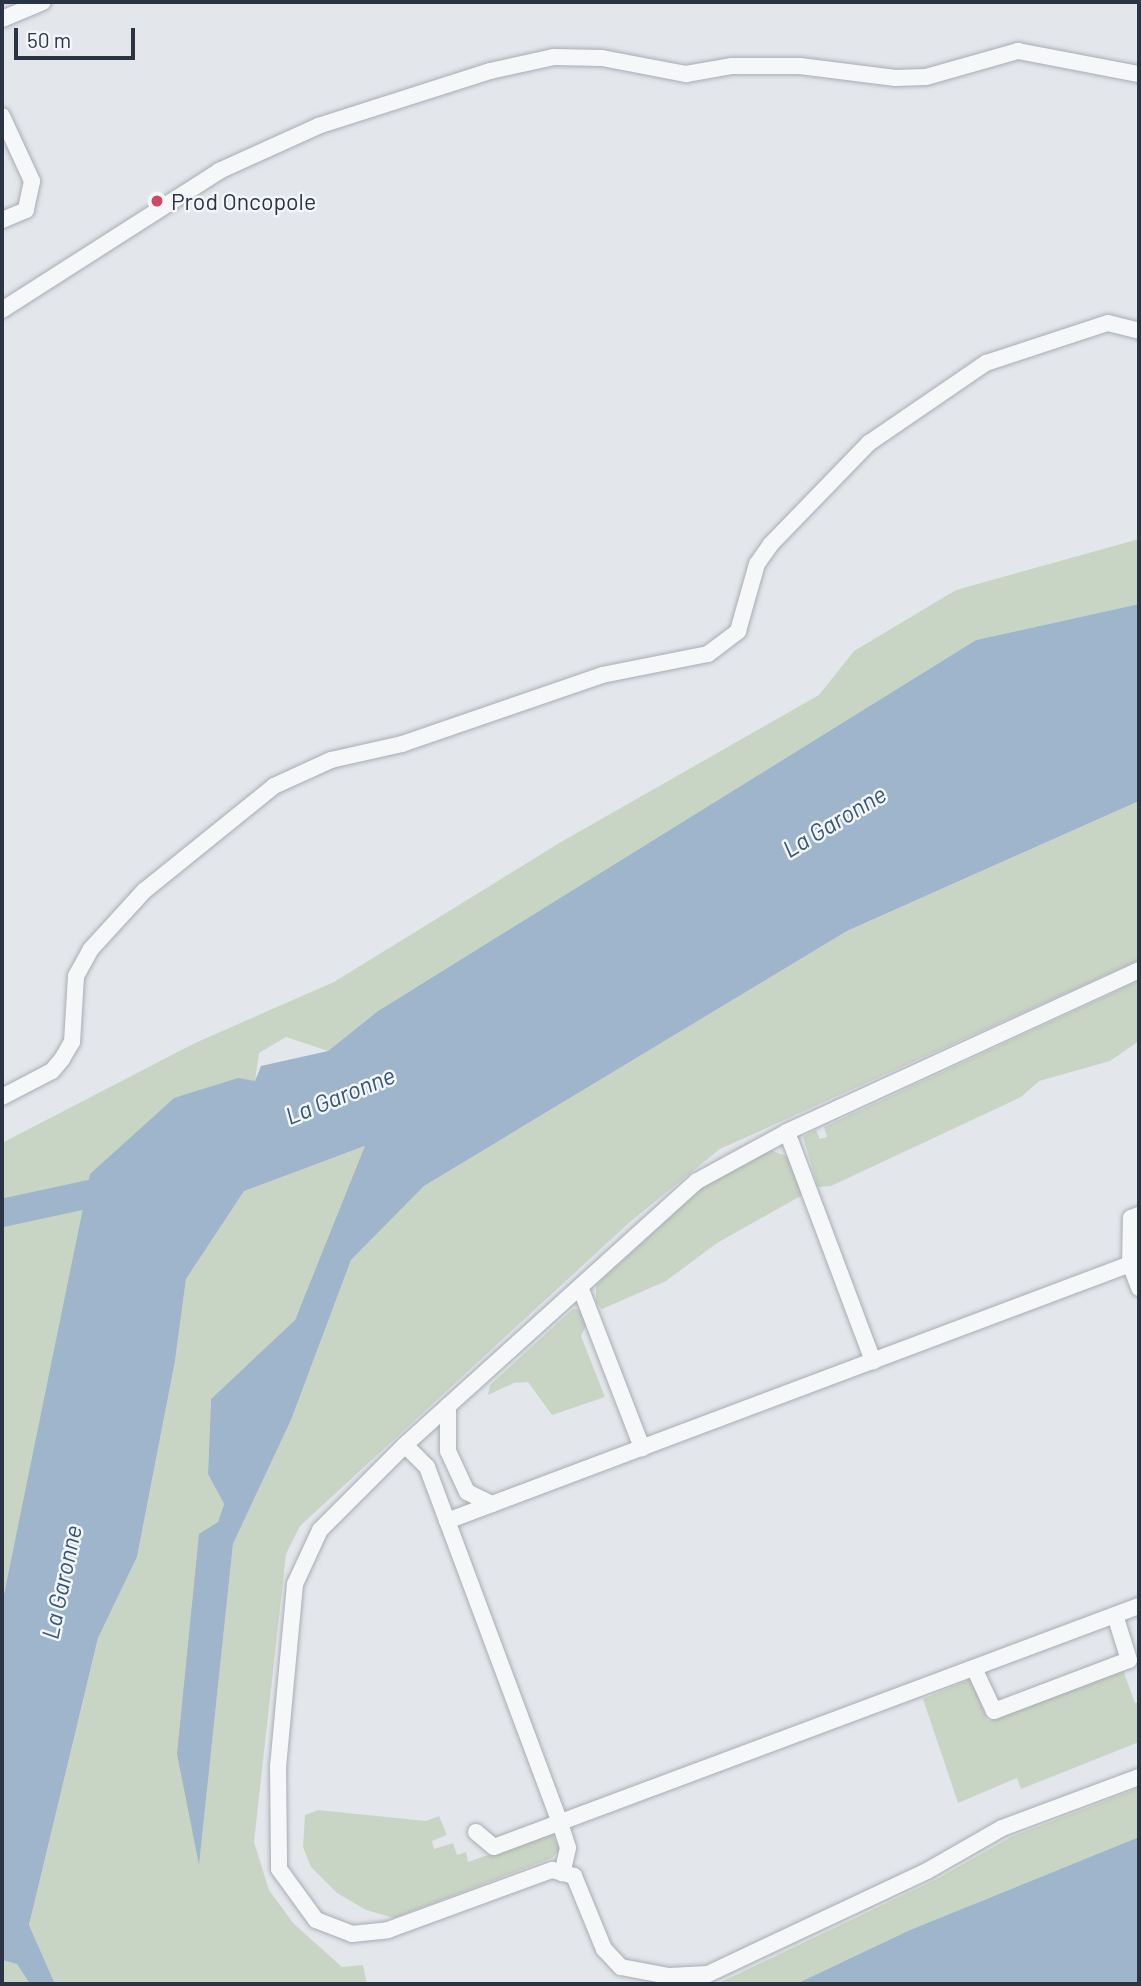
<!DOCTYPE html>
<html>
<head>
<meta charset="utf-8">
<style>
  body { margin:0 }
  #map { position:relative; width:1141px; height:1986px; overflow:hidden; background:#e3e6eb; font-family:Barlow,sans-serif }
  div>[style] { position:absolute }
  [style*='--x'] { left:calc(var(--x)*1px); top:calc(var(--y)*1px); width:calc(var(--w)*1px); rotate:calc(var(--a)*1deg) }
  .green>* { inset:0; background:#c9d5c4 }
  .water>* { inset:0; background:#9eb5cb }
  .river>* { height:28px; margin:-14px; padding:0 14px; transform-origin:14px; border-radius:14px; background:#9eb5cb }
  .roads { filter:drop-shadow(0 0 2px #a8adb5) drop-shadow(0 0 2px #a8adb5) }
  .minor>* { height:16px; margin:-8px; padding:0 8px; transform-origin:8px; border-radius:8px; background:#f6f7f9 }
  .dots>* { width:19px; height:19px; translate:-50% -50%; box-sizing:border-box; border:4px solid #f3f5f8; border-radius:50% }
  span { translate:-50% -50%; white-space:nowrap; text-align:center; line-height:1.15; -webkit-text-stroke:5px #f3f5f8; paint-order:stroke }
  .poi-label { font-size:23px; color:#2b3443 }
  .left { translate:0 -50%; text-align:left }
  .water-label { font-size:24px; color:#355577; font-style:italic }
  .frame { position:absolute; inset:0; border:4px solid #2b3443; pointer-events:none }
  .scale { position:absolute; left:14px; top:28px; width:121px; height:32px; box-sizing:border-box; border:4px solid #2b3443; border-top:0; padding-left:9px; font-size:21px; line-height:24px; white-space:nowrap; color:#2b3443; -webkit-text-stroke:5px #f3f5f8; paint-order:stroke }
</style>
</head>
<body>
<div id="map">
  <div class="green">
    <div style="clip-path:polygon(1139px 539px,1139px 604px,976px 640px,378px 1011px,328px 1051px,286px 1037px,259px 1053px,255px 1081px,174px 1098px,91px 1174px,2px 1604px,2px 1143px,195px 1043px,334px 982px,561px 842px,819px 695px,854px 651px,956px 590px)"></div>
    <div style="clip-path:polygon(1139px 801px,1139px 960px,720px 1149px,631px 1221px,300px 1526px,286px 1554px,254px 1842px,269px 1890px,293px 1923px,342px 1967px,363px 1965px,367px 1984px,55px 1984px,29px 1925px,98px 1638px,137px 1557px,175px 1361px,186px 1279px,244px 1190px,366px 1146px,295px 1320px,211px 1399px,208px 1474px,224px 1504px,218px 1522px,199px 1862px,233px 1544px,291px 1420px,351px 1260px,424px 1186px,847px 931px)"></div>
    <div style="clip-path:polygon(1139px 981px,1139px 1041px,1110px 1061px,1039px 1081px,1021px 1097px,831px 1186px,818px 1187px,803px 1137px,816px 1130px,820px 1139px,827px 1137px,824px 1127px)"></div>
    <div style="clip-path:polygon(770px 1150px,794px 1159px,806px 1193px,717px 1243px,666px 1281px,602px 1309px,596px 1302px,596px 1285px,703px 1187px)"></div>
    <div style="clip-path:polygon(573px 1309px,583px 1310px,588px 1321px,581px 1336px,605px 1397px,552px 1415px,528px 1382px,514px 1383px,488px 1395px,490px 1385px)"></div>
    <div style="clip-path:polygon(1123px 1670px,1135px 1703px,1139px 1702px,1139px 1742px,1021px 1789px,1017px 1778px,958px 1803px,923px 1699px,971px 1679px,988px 1721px)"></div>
    <div style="clip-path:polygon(1139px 1788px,1139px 1837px,910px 1930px,796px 1984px,717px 1984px,937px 1879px,1011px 1837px)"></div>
    <div style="clip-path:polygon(318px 1810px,426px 1821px,439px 1816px,447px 1835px,432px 1841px,434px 1849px,453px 1843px,457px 1855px,466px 1852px,468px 1862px,551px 1833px,560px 1849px,552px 1858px,394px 1918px,366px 1910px,337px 1893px,311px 1867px,303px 1847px,305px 1815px)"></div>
    <div style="clip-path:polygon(2px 1960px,17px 1964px,30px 1984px,2px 1984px)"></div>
  </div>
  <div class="water">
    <div style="clip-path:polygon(1139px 604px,1139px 801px,847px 931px,424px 1186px,351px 1260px,291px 1420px,233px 1544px,199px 1865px,177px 1754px,199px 1534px,218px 1522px,224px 1504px,208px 1474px,211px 1399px,295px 1320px,365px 1146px,244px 1191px,186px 1279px,175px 1361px,137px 1557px,98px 1638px,29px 1925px,55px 1984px,30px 1984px,17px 1964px,2px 1960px,2px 1604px,90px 1174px,174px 1098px,238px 1078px,255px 1081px,261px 1066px,328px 1051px,378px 1011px,976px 640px)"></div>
    <div style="clip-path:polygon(1139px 1837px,1139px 1984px,796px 1984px,910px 1930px)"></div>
  </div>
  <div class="river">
    <div style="--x:2;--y:1213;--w:123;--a:-12.2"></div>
  </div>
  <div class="roads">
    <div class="minor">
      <div style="--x:2;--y:19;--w:44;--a:-22.5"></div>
      <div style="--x:2;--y:116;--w:72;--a:65.2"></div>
      <div style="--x:32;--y:181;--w:30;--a:102"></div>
      <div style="--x:26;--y:210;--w:26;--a:157"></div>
      <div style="--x:2;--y:310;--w:258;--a:-32.6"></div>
      <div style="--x:219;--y:171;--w:109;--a:-24.4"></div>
      <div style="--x:318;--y:126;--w:181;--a:-17.7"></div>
      <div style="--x:490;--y:71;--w:66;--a:-12.3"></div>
      <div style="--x:554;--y:57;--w:48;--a:1.2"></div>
      <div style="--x:602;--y:58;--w:86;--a:10.8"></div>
      <div style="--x:686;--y:74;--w:47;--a:-9.9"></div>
      <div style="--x:732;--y:66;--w:68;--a:0"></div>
      <div style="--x:800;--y:66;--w:96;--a:7.2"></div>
      <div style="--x:895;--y:78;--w:31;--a:-2"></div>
      <div style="--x:926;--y:77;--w:96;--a:-15.8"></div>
      <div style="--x:1018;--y:51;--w:123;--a:10.8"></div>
      <div style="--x:1139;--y:970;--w:387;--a:155.3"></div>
      <div style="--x:787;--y:1132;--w:102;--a:151.4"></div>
      <div style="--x:697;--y:1181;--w:394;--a:137.9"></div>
      <div style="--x:405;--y:1445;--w:120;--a:135"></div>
      <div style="--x:320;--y:1530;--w:60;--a:114.8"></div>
      <div style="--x:295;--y:1584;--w:183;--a:95.3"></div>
      <div style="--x:278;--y:1766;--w:103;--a:89.4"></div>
      <div style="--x:279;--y:1869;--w:63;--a:54"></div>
      <div style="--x:316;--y:1920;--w:39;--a:21"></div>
      <div style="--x:352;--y:1934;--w:36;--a:-6"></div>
      <div style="--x:388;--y:1930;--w:175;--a:-20.1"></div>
      <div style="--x:552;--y:1870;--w:23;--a:15"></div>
      <div style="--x:574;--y:1876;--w:79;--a:67.7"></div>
      <div style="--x:604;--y:1949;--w:25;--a:47"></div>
      <div style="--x:621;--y:1967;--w:49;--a:10.6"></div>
      <div style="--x:669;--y:1976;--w:39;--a:-3"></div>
      <div style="--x:708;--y:1974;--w:242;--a:-25.2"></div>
      <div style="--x:927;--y:1871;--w:86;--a:-29.8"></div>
      <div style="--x:1002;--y:1828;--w:146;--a:-20.4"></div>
      <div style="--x:2;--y:1097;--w:56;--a:-27.5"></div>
      <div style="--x:52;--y:1071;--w:16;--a:-50"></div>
      <div style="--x:62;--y:1059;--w:20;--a:-60"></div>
      <div style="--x:72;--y:1042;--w:66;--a:-86.5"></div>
      <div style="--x:76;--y:976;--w:31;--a:-61"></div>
      <div style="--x:91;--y:949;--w:79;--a:-47.6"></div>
      <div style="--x:144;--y:891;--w:167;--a:-38.9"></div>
      <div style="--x:274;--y:786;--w:63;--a:-24.5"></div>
      <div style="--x:331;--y:760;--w:73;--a:-12.7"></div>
      <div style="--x:402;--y:744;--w:212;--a:-19"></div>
      <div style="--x:602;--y:675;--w:108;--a:-11.2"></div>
      <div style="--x:708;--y:654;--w:38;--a:-37"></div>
      <div style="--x:738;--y:631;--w:70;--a:-74.2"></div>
      <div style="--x:757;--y:564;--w:24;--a:-55"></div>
      <div style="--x:771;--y:544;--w:141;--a:-45.9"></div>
      <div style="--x:869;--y:443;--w:142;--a:-34.4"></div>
      <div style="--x:986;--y:363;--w:128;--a:-18.2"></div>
      <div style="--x:1108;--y:323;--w:32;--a:14"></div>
      <div style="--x:787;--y:1132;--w:245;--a:69.4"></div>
      <div style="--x:1130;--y:1264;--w:46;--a:-88.8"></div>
      <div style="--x:1131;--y:1218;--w:9;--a:-21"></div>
      <div style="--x:580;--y:1287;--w:173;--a:68.9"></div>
      <div style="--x:448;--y:1406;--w:45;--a:90"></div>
      <div style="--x:448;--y:1451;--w:45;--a:65.1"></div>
      <div style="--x:467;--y:1492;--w:28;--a:26"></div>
      <div style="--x:405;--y:1445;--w:31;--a:45"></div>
      <div style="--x:427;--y:1467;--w:380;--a:69.5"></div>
      <div style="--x:560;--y:1823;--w:26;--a:72"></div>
      <div style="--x:568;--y:1848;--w:26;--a:103"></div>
      <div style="--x:447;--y:1521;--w:730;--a:-20.62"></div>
      <div style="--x:1130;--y:1264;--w:26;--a:69"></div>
      <div style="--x:974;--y:1668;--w:47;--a:65.1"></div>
      <div style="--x:994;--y:1711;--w:144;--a:-20.7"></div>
      <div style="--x:1129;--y:1660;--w:47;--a:-107.3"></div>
      <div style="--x:476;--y:1832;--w:23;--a:40"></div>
      <div style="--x:494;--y:1847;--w:689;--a:-20.49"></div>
    </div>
  </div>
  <div class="dots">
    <div style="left:157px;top:201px;background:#ce4a62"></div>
  </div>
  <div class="poi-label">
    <span class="left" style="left:171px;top:201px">Prod Oncopole</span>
  </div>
  <div class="water-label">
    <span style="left:834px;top:821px;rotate:-31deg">La Garonne</span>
    <span style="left:340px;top:1095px;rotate:-22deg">La Garonne</span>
    <span style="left:61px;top:1582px;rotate:-78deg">La Garonne</span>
  </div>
  <div class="frame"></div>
  <div class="scale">50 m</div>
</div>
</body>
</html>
